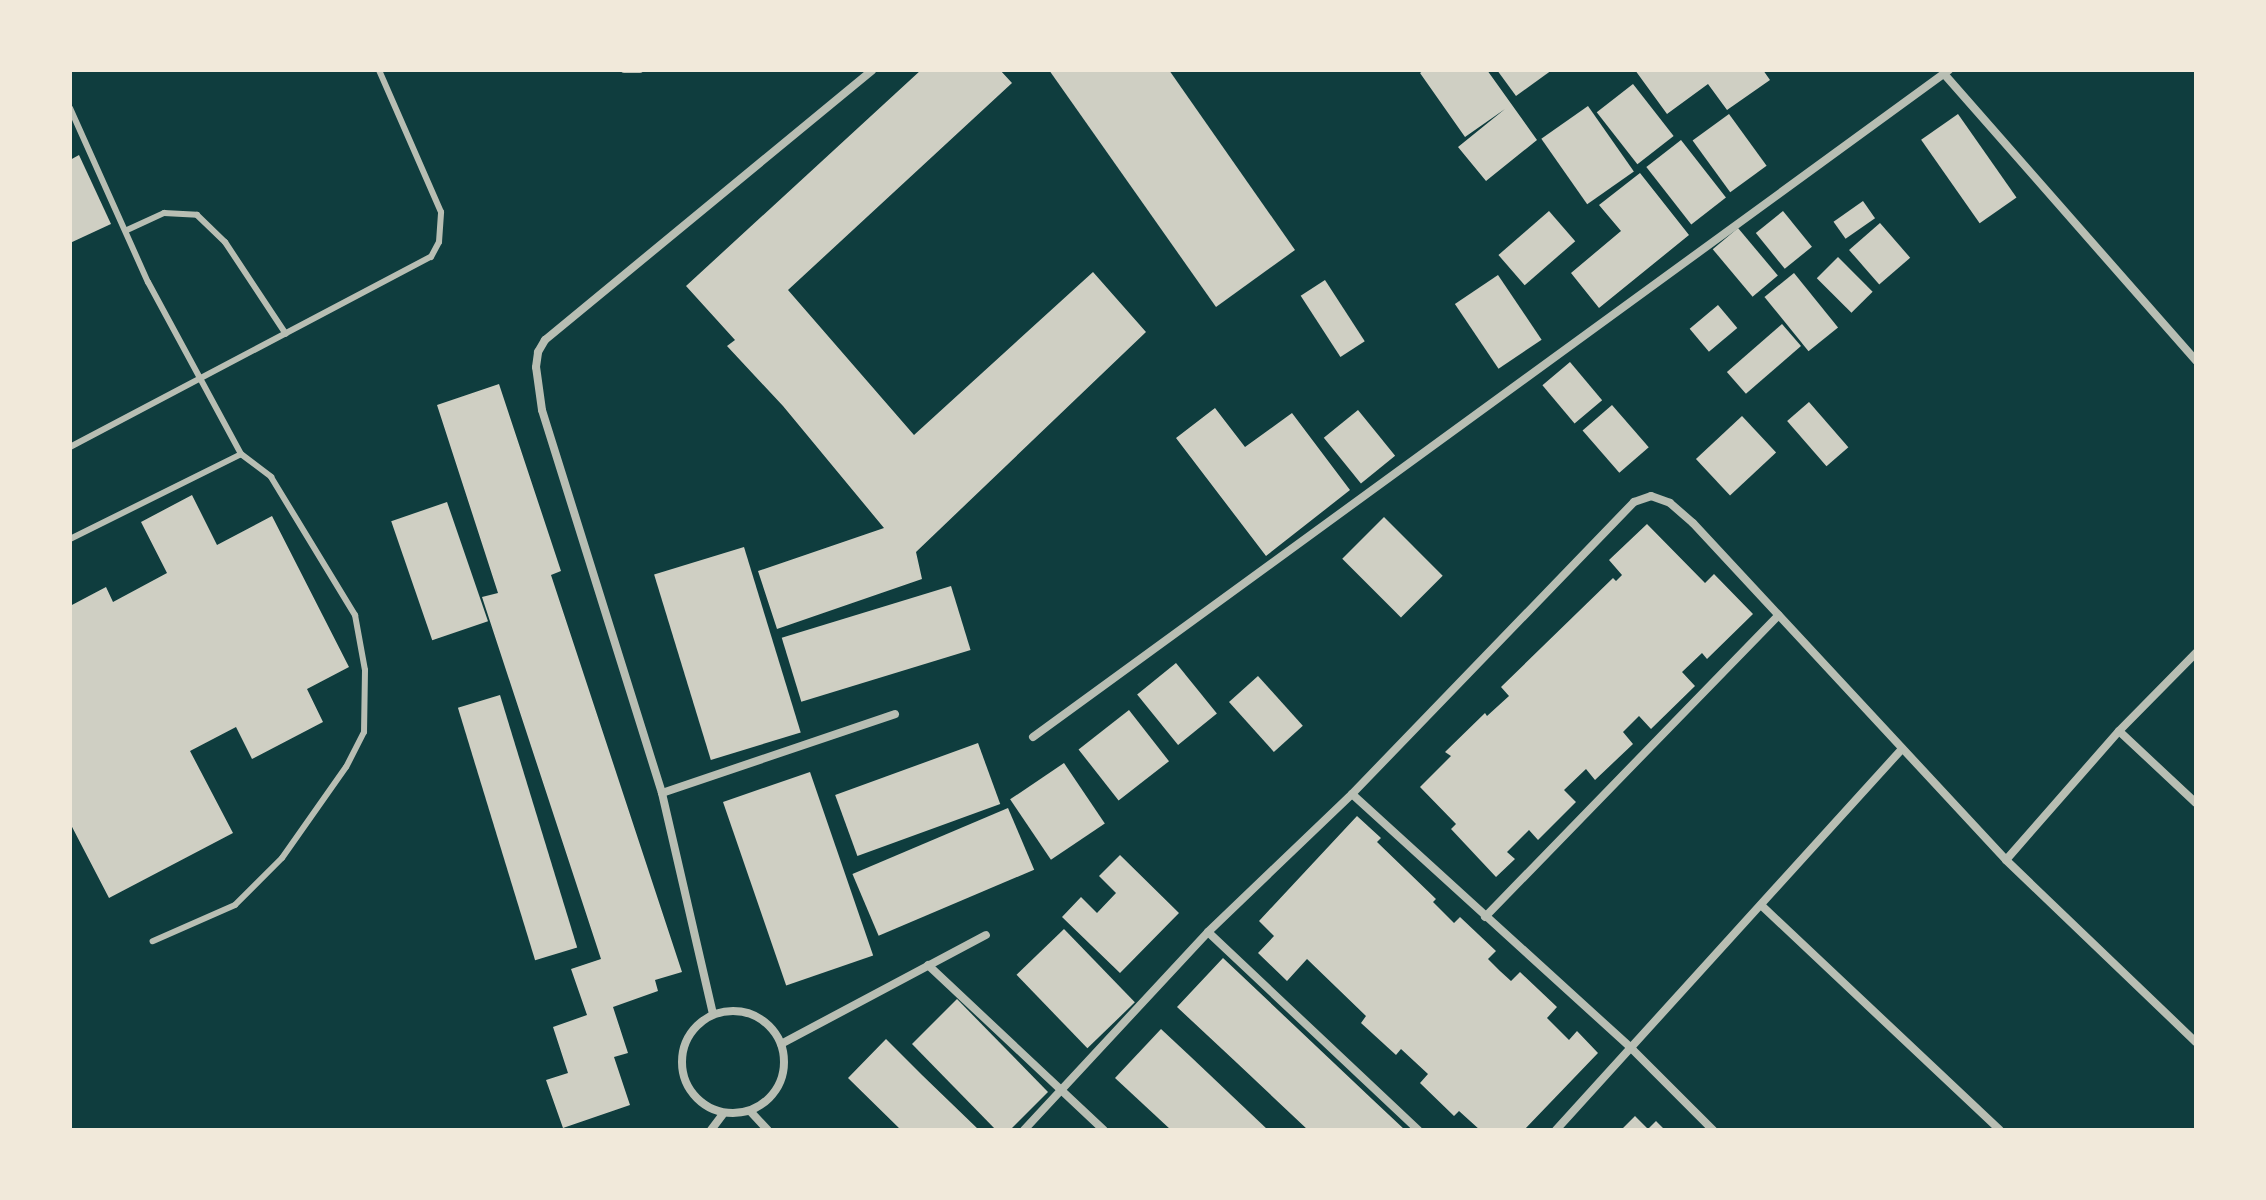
<!DOCTYPE html>
<html>
<head>
<meta charset="utf-8">
<style>
  body { margin:0 }
  #map { position:relative; width:2266px; height:1200px; overflow:hidden; background:#0f3d3e; font-family:"Fira Sans Condensed",sans-serif }
  div>[style] { position:absolute }
  [style*='--x'] { left:calc(var(--x)*1px); top:calc(var(--y)*1px); width:calc(var(--w)*1px); rotate:calc(var(--a)*1deg) }
  .building>* { inset:0; background:#cfcfc3; transform-origin:0 0 }
  .service>* { height:6px; margin:-3px; padding:0 3px; transform-origin:3px; border-radius:3px; background:#b8beb3 }
  .minor>* { height:8px; margin:-4px; padding:0 4px; transform-origin:4px; border-radius:4px; background:#b8beb3 }
  .minor>.ring { margin:-4px; padding:0; box-sizing:content-box; background:none; border:8px solid #b8beb3; border-radius:50% }
  span { translate:-50% -50%; white-space:nowrap; text-align:center; line-height:1.15; -webkit-text-stroke:8px #f1e9da; paint-order:stroke }
  .frame { position:absolute; inset:0; border:72px solid #f1e9da; pointer-events:none }
</style>
</head>
<body>
<div id="map">
  <div class="building">
    <div style="clip-path:polygon(921px 70px,1000px 70px,1012px 83px,788px 290px,914px 435px,1093px 272px,1146px 332px,916px 552px,922px 579px,777px 629px,758px 571px,884px 528px,783px 406px,727px 346px,735px 340px,686px 286px)"></div>
    <div style="clip-path:polygon(1049px 70px,1169px 70px,1295px 250px,1216px 307px)"></div>
    <div style="clip-path:polygon(1424px 70px,1487px 70px,1537px 140px,1486px 181px,1458px 147px,1505px 109px,1465px 137px,1420px 73px)"></div>
    <div style="clip-path:polygon(1497px 70px,1552px 70px,1516px 96px)"></div>
    <div style="clip-path:polygon(1635px 70px,1763px 70px,1770px 80px,1727px 110px,1708px 84px,1667px 114px)"></div>
    <div style="left:1633px;top:84px;width:66px;height:46px;rotate:52deg"></div>
    <div style="left:1588px;top:106px;width:80px;height:57px;rotate:55deg"></div>
    <div style="left:1729px;top:114px;width:64px;height:45px;rotate:54deg"></div>
    <div style="left:1958px;top:114px;width:102px;height:45px;rotate:55deg"></div>
    <div style="left:1681px;top:140px;width:73px;height:44px;rotate:52deg"></div>
    <div style="clip-path:polygon(79px 155px,111px 224px,70px 243px,70px 160px)"></div>
    <div style="clip-path:polygon(1640px 173px,1689px 235px,1599px 308px,1571px 273px,1621px 231px,1599px 205px)"></div>
    <div style="left:1863px;top:201px;width:21px;height:36px;rotate:55deg"></div>
    <div style="left:1549px;top:211px;width:40px;height:67px;rotate:49deg"></div>
    <div style="left:1783px;top:211px;width:46px;height:35px;rotate:51deg"></div>
    <div style="left:1880px;top:223px;width:46px;height:41px;rotate:49deg"></div>
    <div style="left:1738px;top:228px;width:62px;height:33px;rotate:50deg"></div>
    <div style="left:1838px;top:257px;width:49px;height:30px;rotate:45deg"></div>
    <div style="left:1794px;top:273px;width:70px;height:38px;rotate:51deg"></div>
    <div style="left:1498px;top:275px;width:78px;height:52px;rotate:56deg"></div>
    <div style="left:1325px;top:280px;width:73px;height:29px;rotate:57deg"></div>
    <div style="left:1718px;top:305px;width:30px;height:37px;rotate:50deg"></div>
    <div style="left:1782px;top:324px;width:29px;height:73px;rotate:49deg"></div>
    <div style="left:1570px;top:362px;width:50px;height:36px;rotate:50deg"></div>
    <div style="clip-path:polygon(499px 384px,561px 571px,551px 575px,682px 972px,655px 980px,658px 991px,613px 1007px,628px 1053px,614px 1057px,630px 1105px,563px 1128px,546px 1080px,568px 1073px,553px 1027px,587px 1015px,571px 969px,601px 959px,482px 597px,498px 593px,437px 405px)"></div>
    <div style="left:1809px;top:402px;width:60px;height:29px;rotate:49deg"></div>
    <div style="left:1612px;top:405px;width:56px;height:39px;rotate:49deg"></div>
    <div style="clip-path:polygon(1215px 408px,1245px 447px,1292px 413px,1350px 490px,1266px 556px,1176px 438px)"></div>
    <div style="left:1358px;top:410px;width:59px;height:44px;rotate:51deg"></div>
    <div style="left:1742px;top:416px;width:50px;height:63px;rotate:47deg"></div>
    <div style="clip-path:polygon(192px 495px,217px 545px,272px 516px,349px 667px,307px 689px,323px 722px,252px 759px,236px 727px,190px 751px,233px 833px,109px 898px,70px 823px,70px 606px,106px 587px,113px 602px,167px 573px,141px 522px)"></div>
    <div style="left:447px;top:502px;width:126px;height:59px;rotate:71deg"></div>
    <div style="left:1384px;top:517px;width:83px;height:59px;rotate:45deg"></div>
    <div style="clip-path:polygon(1647px 524px,1705px 583px,1714px 574px,1753px 614px,1707px 659px,1702px 653px,1682px 672px,1695px 686px,1651px 729px,1639px 716px,1623px 732px,1633px 744px,1595px 780px,1586px 769px,1564px 790px,1576px 802px,1538px 840px,1529px 830px,1507px 852px,1515px 859px,1496px 877px,1451px 829px,1456px 824px,1420px 787px,1451px 756px,1445px 752px,1485px 713px,1487px 716px,1509px 696px,1501px 687px,1613px 578px,1616px 581px,1622px 575px,1609px 560px)"></div>
    <div style="left:744px;top:547px;width:194px;height:94px;rotate:73deg"></div>
    <div style="left:951px;top:586px;width:67px;height:177px;rotate:73deg"></div>
    <div style="left:1176px;top:663px;width:65px;height:50px;rotate:51deg"></div>
    <div style="left:1258px;top:676px;width:67px;height:39px;rotate:48deg"></div>
    <div style="left:500px;top:695px;width:264px;height:44px;rotate:73deg"></div>
    <div style="left:1129px;top:710px;width:65px;height:64px;rotate:52deg"></div>
    <div style="left:978px;top:743px;width:65px;height:152px;rotate:70deg"></div>
    <div style="left:1064px;top:763px;width:73px;height:65px;rotate:56deg"></div>
    <div style="left:810px;top:772px;width:194px;height:92px;rotate:71deg"></div>
    <div style="left:1008px;top:808px;width:67px;height:169px;rotate:67deg"></div>
    <div style="clip-path:polygon(1357px 816px,1381px 838px,1377px 842px,1436px 899px,1433px 902px,1454px 923px,1460px 917px,1496px 951px,1488px 959px,1500px 971px,1511px 981px,1520px 972px,1557px 1007px,1547px 1018px,1569px 1040px,1577px 1031px,1598px 1053px,1524px 1130px,1480px 1130px,1459px 1111px,1454px 1116px,1420px 1083px,1428px 1074px,1401px 1049px,1396px 1055px,1361px 1023px,1366px 1016px,1307px 959px,1287px 981px,1258px 953px,1274px 936px,1259px 921px)"></div>
    <div style="clip-path:polygon(1120px 855px,1179px 913px,1120px 973px,1062px 917px,1081px 897px,1097px 913px,1116px 893px,1099px 876px)"></div>
    <div style="left:1064px;top:929px;width:102px;height:66px;rotate:46deg"></div>
    <div style="clip-path:polygon(1223px 958px,1372px 1099px,1405px 1130px,1308px 1130px,1237px 1063px,1177px 1007px)"></div>
    <div style="clip-path:polygon(957px 999px,1048px 1092px,1010px 1130px,996px 1130px,912px 1044px)"></div>
    <div style="clip-path:polygon(1161px 1029px,1191px 1057px,1268px 1130px,1171px 1130px,1115px 1078px)"></div>
    <div style="clip-path:polygon(886px 1039px,922px 1075px,979px 1130px,901px 1130px,848px 1078px)"></div>
    <div style="clip-path:polygon(1635px 1116px,1648px 1129px,1656px 1121px,1665px 1130px,1621px 1130px)"></div>
  </div>
  <div class="service">
    <div style="--x:624;--y:70;--w:16;--a:0"></div>
    <div style="--x:70;--y:108;--w:191;--a:65.9"></div>
    <div style="--x:148;--y:282;--w:196;--a:61.6"></div>
    <div style="--x:241;--y:454;--w:38;--a:37"></div>
    <div style="--x:271;--y:477;--w:162;--a:58.7"></div>
    <div style="--x:355;--y:615;--w:56;--a:79.7"></div>
    <div style="--x:365;--y:670;--w:62;--a:90.9"></div>
    <div style="--x:364;--y:732;--w:39;--a:117"></div>
    <div style="--x:346;--y:767;--w:111;--a:125.1"></div>
    <div style="--x:282;--y:858;--w:66;--a:135"></div>
    <div style="--x:235;--y:905;--w:90;--a:156.3"></div>
    <div style="--x:127;--y:230;--w:41;--a:-24.7"></div>
    <div style="--x:164;--y:213;--w:33;--a:3"></div>
    <div style="--x:197;--y:215;--w:39;--a:44"></div>
    <div style="--x:225;--y:242;--w:110;--a:56.5"></div>
    <div style="--x:70;--y:447;--w:408;--a:-27.8"></div>
    <div style="--x:431;--y:257;--w:17;--a:-62"></div>
    <div style="--x:439;--y:242;--w:30;--a:-86"></div>
    <div style="--x:441;--y:212;--w:155;--a:-113.6"></div>
    <div style="--x:70;--y:539;--w:191;--a:-26.4"></div>
  </div>
  <div class="minor">
    <div style="--x:1945;--y:75;--w:381;--a:48.7"></div>
    <div style="--x:2119;--y:731;--w:105;--a:43.1"></div>
    <div style="--x:1033;--y:737;--w:1133;--a:-36.06"></div>
    <div style="--x:662;--y:793;--w:246;--a:-18.7"></div>
    <div style="--x:1352;--y:794;--w:379;--a:42.3"></div>
    <div style="--x:1632;--y:1049;--w:115;--a:45"></div>
    <div style="--x:2006;--y:860;--w:171;--a:-48.8"></div>
    <div style="--x:2119;--y:731;--w:110;--a:-45.4"></div>
    <div style="--x:1761;--y:905;--w:328;--a:43.3"></div>
    <div style="--x:1485;--y:917;--w:421;--a:-45.8"></div>
    <div style="--x:1208;--y:932;--w:289;--a:43.3"></div>
    <div style="--x:928;--y:965;--w:241;--a:43.2"></div>
    <div class="ring" style="left:682px;top:1011px;width:94px;height:94px"></div>
    <div style="--x:713;--y:1014;--w:227;--a:-103"></div>
    <div style="--x:662;--y:793;--w:401;--a:-107.4"></div>
    <div style="--x:542;--y:410;--w:43;--a:-97.9"></div>
    <div style="--x:536;--y:367;--w:15;--a:-82"></div>
    <div style="--x:538;--y:352;--w:14;--a:-60"></div>
    <div style="--x:545;--y:340;--w:424;--a:-39.5"></div>
    <div style="--x:781;--y:1044;--w:232;--a:-28"></div>
    <div style="--x:750;--y:1111;--w:26;--a:47"></div>
    <div style="--x:711;--y:1130;--w:21;--a:-53"></div>
    <div style="--x:1024;--y:1130;--w:270;--a:-47.1"></div>
    <div style="--x:1208;--y:932;--w:199;--a:-43.8"></div>
    <div style="--x:1352;--y:794;--w:406;--a:-46"></div>
    <div style="--x:1634;--y:502;--w:18;--a:-19"></div>
    <div style="--x:1651;--y:496;--w:20;--a:20"></div>
    <div style="--x:1670;--y:503;--w:30;--a:41"></div>
    <div style="--x:1693;--y:523;--w:460;--a:47.1"></div>
    <div style="--x:2006;--y:860;--w:263;--a:43.8"></div>
    <div style="--x:1556;--y:1130;--w:513;--a:-47.76"></div>
  </div>
  <div class="frame"></div>
</div>
</body>
</html>
